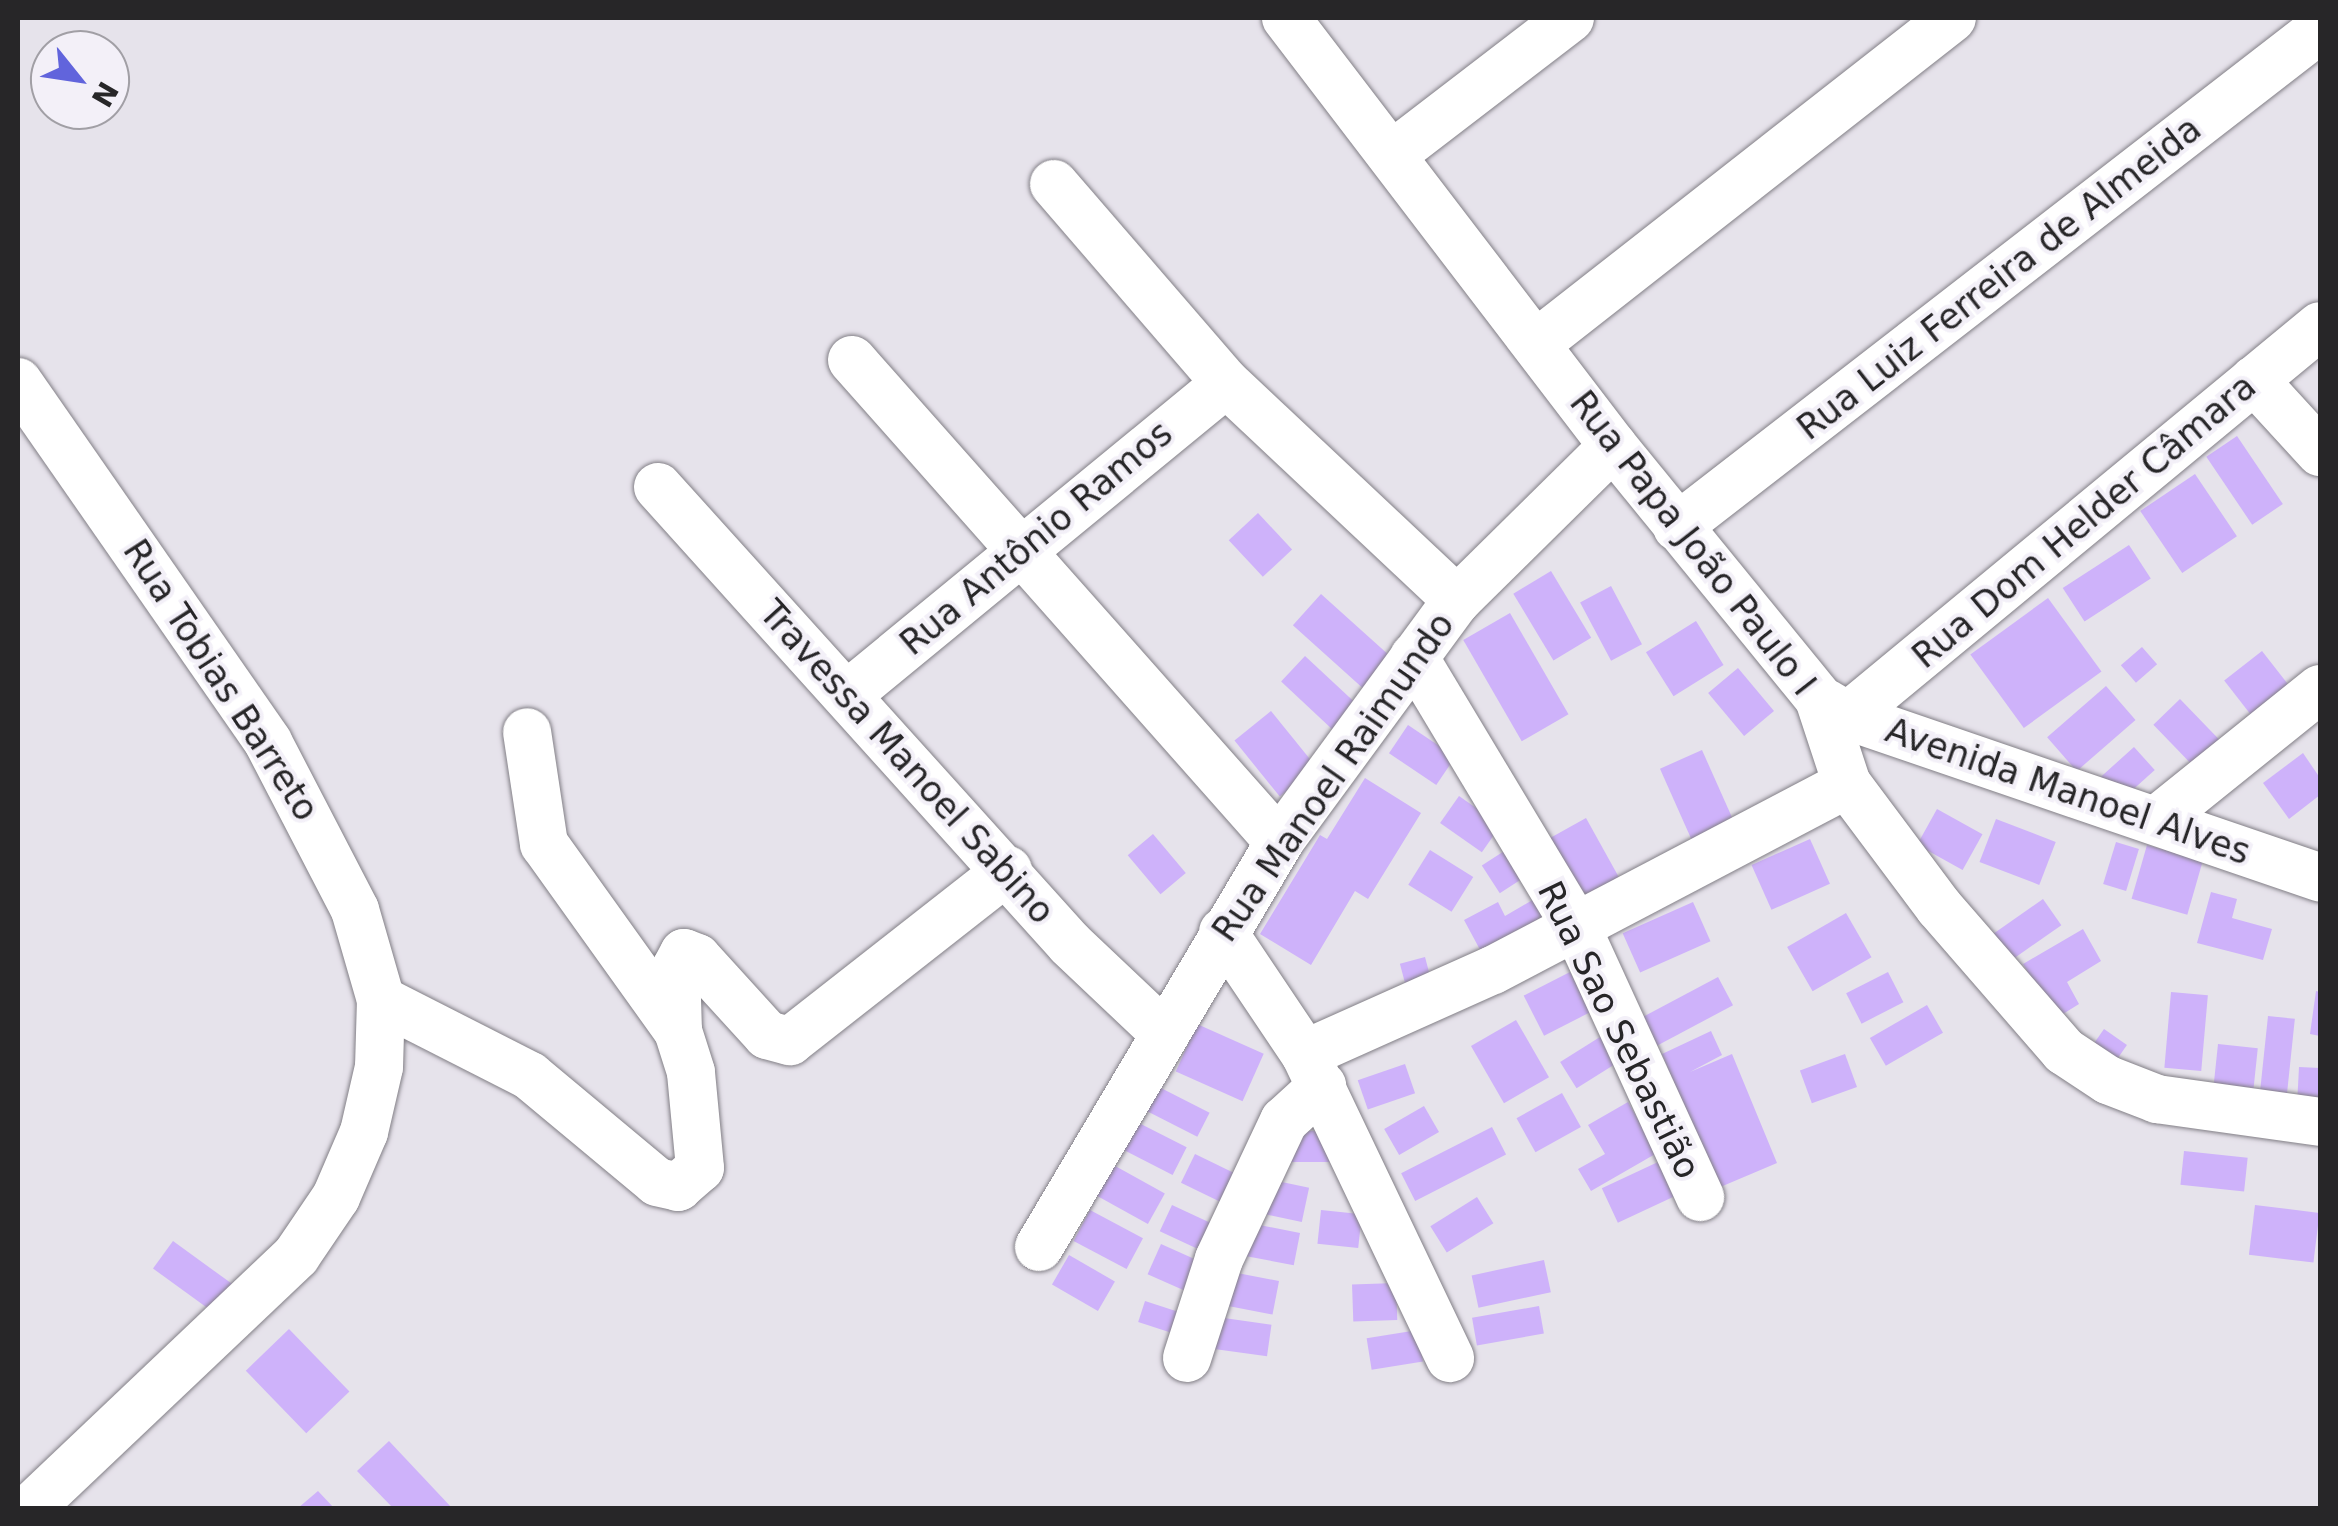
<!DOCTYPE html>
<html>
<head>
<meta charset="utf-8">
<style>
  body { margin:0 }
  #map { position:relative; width:2338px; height:1526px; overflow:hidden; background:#e6e3eb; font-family:"DejaVu Sans",sans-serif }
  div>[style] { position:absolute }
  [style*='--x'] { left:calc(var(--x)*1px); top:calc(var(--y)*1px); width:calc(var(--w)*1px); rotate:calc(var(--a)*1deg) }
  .building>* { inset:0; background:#ceb2fa; transform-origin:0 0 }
  .roads { filter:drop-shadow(0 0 2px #827f86) drop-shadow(0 0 2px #827f86) }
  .street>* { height:48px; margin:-24px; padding:0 24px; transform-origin:24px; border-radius:24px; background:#fff }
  span { translate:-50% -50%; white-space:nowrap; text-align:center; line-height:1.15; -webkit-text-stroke:8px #f3f0f8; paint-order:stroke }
  .street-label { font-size:35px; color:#272628 }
  .frame { position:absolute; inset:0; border:20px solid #272628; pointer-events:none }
  .north { position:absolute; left:30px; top:30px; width:100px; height:100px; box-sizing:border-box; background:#f3f0f8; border:2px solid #a19fa5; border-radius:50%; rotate:120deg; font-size:28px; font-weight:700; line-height:40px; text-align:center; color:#272628 }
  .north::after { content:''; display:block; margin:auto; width:35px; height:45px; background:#6164dc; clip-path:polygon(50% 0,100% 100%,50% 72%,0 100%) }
</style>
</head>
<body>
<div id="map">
  <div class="building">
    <div style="left:2237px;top:436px;width:82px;height:37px;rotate:56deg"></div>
    <div style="left:2195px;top:474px;width:75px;height:66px;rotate:56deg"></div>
    <div style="left:1258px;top:513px;width:50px;height:40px;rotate:47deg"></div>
    <div style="left:2129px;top:545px;width:40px;height:79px;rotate:57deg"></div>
    <div style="left:1551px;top:571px;width:78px;height:44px;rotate:59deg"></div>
    <div style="left:1611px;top:586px;width:66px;height:35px;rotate:62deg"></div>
    <div style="left:1321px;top:594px;width:104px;height:42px;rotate:42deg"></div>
    <div style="left:2048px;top:598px;width:91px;height:96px;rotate:54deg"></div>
    <div style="left:1510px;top:613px;width:117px;height:54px;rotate:60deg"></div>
    <div style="left:1696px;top:621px;width:52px;height:59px;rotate:58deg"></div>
    <div style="left:2142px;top:647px;width:23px;height:28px;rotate:49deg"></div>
    <div style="left:2262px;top:651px;width:43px;height:48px;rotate:52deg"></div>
    <div style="left:1305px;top:656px;width:76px;height:35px;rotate:43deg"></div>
    <div style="left:1738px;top:668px;width:56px;height:39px;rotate:50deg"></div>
    <div style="left:2106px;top:686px;width:45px;height:78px;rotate:49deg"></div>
    <div style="left:2180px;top:699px;width:65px;height:37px;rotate:46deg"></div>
    <div style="left:1271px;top:711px;width:72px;height:47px;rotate:51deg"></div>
    <div style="left:1408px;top:725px;width:57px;height:34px;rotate:34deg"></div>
    <div style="left:2134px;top:747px;width:31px;height:46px;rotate:48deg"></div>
    <div style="left:1702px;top:750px;width:83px;height:46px;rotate:66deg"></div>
    <div style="clip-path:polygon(2303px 753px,2320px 778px,2320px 795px,2289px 819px,2263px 783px)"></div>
    <div style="clip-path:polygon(1365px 778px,1421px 813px,1368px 899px,1355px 891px,1311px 965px,1260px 934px,1320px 835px,1327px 839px)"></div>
    <div style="left:1459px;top:796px;width:51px;height:33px;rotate:35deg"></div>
    <div style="left:1937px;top:809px;width:52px;height:41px;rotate:29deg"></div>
    <div style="left:1586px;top:818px;width:77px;height:41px;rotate:61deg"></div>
    <div style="left:1996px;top:819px;width:64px;height:46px;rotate:21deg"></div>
    <div style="left:1153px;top:834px;width:51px;height:33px;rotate:50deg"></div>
    <div style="left:1810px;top:839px;width:49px;height:64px;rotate:66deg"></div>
    <div style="left:2116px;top:842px;width:24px;height:44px;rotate:17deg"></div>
    <div style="left:2147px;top:845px;width:58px;height:56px;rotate:16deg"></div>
    <div style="left:1512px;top:846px;width:33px;height:36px;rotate:57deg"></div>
    <div style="left:1430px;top:850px;width:51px;height:41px;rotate:32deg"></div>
    <div style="clip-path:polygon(2211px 892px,2237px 899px,2232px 918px,2272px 929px,2263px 960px,2197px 943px)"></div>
    <div style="clip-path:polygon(1541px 895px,1556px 922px,1485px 959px,1464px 920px,1498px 902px,1505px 916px)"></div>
    <div style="left:2043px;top:899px;width:32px;height:68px;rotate:55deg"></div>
    <div style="left:1693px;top:902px;width:43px;height:77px;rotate:66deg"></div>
    <div style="left:1846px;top:913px;width:51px;height:68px;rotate:60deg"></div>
    <div style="clip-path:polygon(2083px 929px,2101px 961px,2067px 982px,2079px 1004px,2055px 1019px,2023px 964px)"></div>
    <div style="left:1425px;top:957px;width:24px;height:26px;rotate:75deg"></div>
    <div style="left:1570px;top:972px;width:45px;height:52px;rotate:63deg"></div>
    <div style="left:1888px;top:972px;width:34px;height:47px;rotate:63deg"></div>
    <div style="left:1718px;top:977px;width:32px;height:91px;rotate:62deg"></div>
    <div style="clip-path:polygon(2316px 991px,2320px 992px,2320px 1036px,2310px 1034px)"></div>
    <div style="left:2171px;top:992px;width:37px;height:76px;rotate:5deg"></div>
    <div style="left:1927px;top:1005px;width:32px;height:66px;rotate:60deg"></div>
    <div style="left:2268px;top:1016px;width:27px;height:75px;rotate:6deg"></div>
    <div style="left:1516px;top:1020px;width:66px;height:52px;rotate:60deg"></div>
    <div style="left:1197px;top:1024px;width:73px;height:52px;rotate:24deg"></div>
    <div style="left:2104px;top:1029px;width:28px;height:28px;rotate:35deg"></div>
    <div style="clip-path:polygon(1711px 1031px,1722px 1055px,1690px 1072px,1732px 1054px,1777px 1163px,1718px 1188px,1662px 1054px)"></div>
    <div style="left:1600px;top:1037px;width:31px;height:47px;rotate:58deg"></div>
    <div style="left:2218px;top:1044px;width:40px;height:40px;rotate:6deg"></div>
    <div style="left:1845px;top:1054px;width:35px;height:48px;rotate:70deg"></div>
    <div style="left:1405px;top:1064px;width:31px;height:50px;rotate:71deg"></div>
    <div style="left:2299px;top:1067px;width:21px;height:46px;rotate:3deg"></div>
    <div style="left:1157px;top:1086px;width:59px;height:27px;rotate:27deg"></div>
    <div style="left:1562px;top:1093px;width:39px;height:52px;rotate:61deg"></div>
    <div style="clip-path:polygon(1628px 1102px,1657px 1153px,1591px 1191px,1578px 1169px,1605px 1154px,1588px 1125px)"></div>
    <div style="left:1424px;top:1106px;width:30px;height:46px;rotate:60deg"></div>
    <div style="left:1135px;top:1121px;width:58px;height:31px;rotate:27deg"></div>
    <div style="left:1492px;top:1127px;width:31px;height:102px;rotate:63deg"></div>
    <div style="left:1287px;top:1131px;width:45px;height:31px"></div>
    <div style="left:2184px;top:1151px;width:64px;height:34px;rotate:6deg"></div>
    <div style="left:1195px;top:1154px;width:51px;height:32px;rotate:26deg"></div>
    <div style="left:1108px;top:1162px;width:65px;height:35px;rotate:29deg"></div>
    <div style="left:1658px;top:1162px;width:38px;height:62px;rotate:65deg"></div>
    <div style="left:1268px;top:1179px;width:42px;height:35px;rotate:12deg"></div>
    <div style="left:1477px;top:1197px;width:31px;height:55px;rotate:58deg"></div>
    <div style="left:1172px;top:1205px;width:51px;height:29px;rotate:25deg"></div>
    <div style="left:2255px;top:1205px;width:65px;height:50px;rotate:7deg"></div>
    <div style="left:1090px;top:1210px;width:60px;height:35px;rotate:28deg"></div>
    <div style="left:1321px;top:1210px;width:41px;height:34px;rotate:6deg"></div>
    <div style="left:1249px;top:1223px;width:52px;height:33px;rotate:11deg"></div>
    <div style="left:173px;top:1241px;width:75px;height:34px;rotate:36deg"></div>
    <div style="left:1161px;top:1244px;width:44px;height:33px;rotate:24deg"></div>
    <div style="left:1069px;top:1255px;width:53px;height:34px;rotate:30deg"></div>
    <div style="left:1544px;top:1260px;width:33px;height:74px;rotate:78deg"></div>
    <div style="left:1227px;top:1271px;width:53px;height:34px;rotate:11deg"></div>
    <div style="left:1396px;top:1283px;width:37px;height:44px;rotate:88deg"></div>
    <div style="left:1145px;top:1301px;width:42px;height:22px;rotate:18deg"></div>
    <div style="left:1539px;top:1306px;width:28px;height:68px;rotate:80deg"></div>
    <div style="left:1217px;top:1317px;width:55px;height:32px;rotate:8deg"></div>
    <div style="left:289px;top:1329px;width:87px;height:60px;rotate:46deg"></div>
    <div style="left:1418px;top:1330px;width:32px;height:52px;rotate:81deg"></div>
    <div style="clip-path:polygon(389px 1441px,452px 1508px,393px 1508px,357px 1471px)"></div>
    <div style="clip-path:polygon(318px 1491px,334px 1508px,298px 1508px)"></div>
  </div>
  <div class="roads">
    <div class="street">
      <div style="--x:1286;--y:18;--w:539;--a:52.62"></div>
      <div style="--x:1613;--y:446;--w:326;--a:50.8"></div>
      <div style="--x:1819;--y:699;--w:89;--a:71.8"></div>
      <div style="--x:1847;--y:784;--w:154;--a:53.2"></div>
      <div style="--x:1939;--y:907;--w:191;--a:49"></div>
      <div style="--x:2064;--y:1051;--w:53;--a:33.4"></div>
      <div style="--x:2108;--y:1080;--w:53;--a:21.2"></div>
      <div style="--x:2157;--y:1099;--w:165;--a:8"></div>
      <div style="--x:1393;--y:154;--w:223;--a:-37.5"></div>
      <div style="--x:1054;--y:184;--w:263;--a:49.2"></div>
      <div style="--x:1226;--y:383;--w:317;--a:43.2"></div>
      <div style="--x:1537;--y:343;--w:527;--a:-38.07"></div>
      <div style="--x:852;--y:360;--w:644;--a:48.46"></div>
      <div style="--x:2254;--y:380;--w:98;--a:47.5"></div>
      <div style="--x:18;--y:382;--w:438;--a:55.2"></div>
      <div style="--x:268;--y:742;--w:189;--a:62.6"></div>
      <div style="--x:355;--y:910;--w:94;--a:73.9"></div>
      <div style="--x:381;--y:1000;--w:67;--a:91.7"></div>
      <div style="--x:379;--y:1067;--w:67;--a:103"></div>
      <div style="--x:364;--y:1132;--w:71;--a:113.3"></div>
      <div style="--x:336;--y:1197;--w:71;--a:124.1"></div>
      <div style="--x:296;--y:1256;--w:366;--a:136.5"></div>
      <div style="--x:658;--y:487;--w:615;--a:47.96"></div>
      <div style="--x:1070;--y:944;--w:127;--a:43.4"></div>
      <div style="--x:1677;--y:527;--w:813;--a:-37.76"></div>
      <div style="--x:1414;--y:657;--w:316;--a:59"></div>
      <div style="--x:1577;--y:928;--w:296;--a:65.4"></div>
      <div style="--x:848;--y:694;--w:489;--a:-39.4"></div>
      <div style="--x:1826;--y:703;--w:26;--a:31"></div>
      <div style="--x:1848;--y:716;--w:499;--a:18.9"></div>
      <div style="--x:1848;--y:716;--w:612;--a:-39.57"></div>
      <div style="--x:2157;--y:820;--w:209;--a:-38.8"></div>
      <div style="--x:1223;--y:932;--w:147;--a:56.1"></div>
      <div style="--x:1305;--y:1054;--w:337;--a:64.5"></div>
      <div style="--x:381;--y:1000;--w:167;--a:27"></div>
      <div style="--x:530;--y:1076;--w:165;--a:39.8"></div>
      <div style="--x:657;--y:1182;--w:22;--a:13"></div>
      <div style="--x:678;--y:1187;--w:29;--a:-41"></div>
      <div style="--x:700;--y:1168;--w:96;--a:-95.4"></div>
      <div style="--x:691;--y:1072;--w:43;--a:-107.6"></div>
      <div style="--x:678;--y:1031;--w:230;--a:-125.6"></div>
      <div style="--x:544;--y:844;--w:113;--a:-98.6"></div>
      <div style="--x:678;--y:1031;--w:63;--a:-91.8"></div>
      <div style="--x:676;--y:968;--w:17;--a:-62"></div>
      <div style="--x:684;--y:953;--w:14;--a:21"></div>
      <div style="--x:697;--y:958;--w:104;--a:47.7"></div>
      <div style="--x:767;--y:1035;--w:24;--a:15"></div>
      <div style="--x:790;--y:1041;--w:277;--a:-38.1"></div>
      <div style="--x:1305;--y:1054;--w:206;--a:-24.1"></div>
      <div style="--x:1493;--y:970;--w:400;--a:-27.7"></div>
      <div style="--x:1039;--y:1247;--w:471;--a:-59.3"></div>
      <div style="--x:1279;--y:842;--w:300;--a:-53.7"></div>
      <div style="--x:1457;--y:600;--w:219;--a:-44.6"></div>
      <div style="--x:1187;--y:1358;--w:104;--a:-72.1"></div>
      <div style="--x:1219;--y:1259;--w:153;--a:-64.8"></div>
      <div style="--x:1284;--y:1121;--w:52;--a:-42.6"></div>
    </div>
  </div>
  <div class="street-label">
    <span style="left:1999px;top:278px;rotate:-38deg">Rua Luiz Ferreira de Almeida</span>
    <span style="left:2084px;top:521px;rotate:-40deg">Rua Dom Helder Câmara</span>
    <span style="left:1036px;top:538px;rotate:-40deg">Rua Antônio Ramos</span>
    <span style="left:1693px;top:543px;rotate:52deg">Rua Papa João Paulo I</span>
    <span style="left:221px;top:680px;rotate:57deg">Rua Tobias Barreto</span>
    <span style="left:907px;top:762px;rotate:48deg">Travessa Manoel Sabino</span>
    <span style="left:1333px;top:777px;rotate:-55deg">Rua Manoel Raimundo</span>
    <span style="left:2068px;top:791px;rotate:19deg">Avenida Manoel Alves</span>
    <span style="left:1619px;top:1030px;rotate:64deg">Rua Sao Sebastião</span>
  </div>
  <div class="frame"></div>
  <div class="north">N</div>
</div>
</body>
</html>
